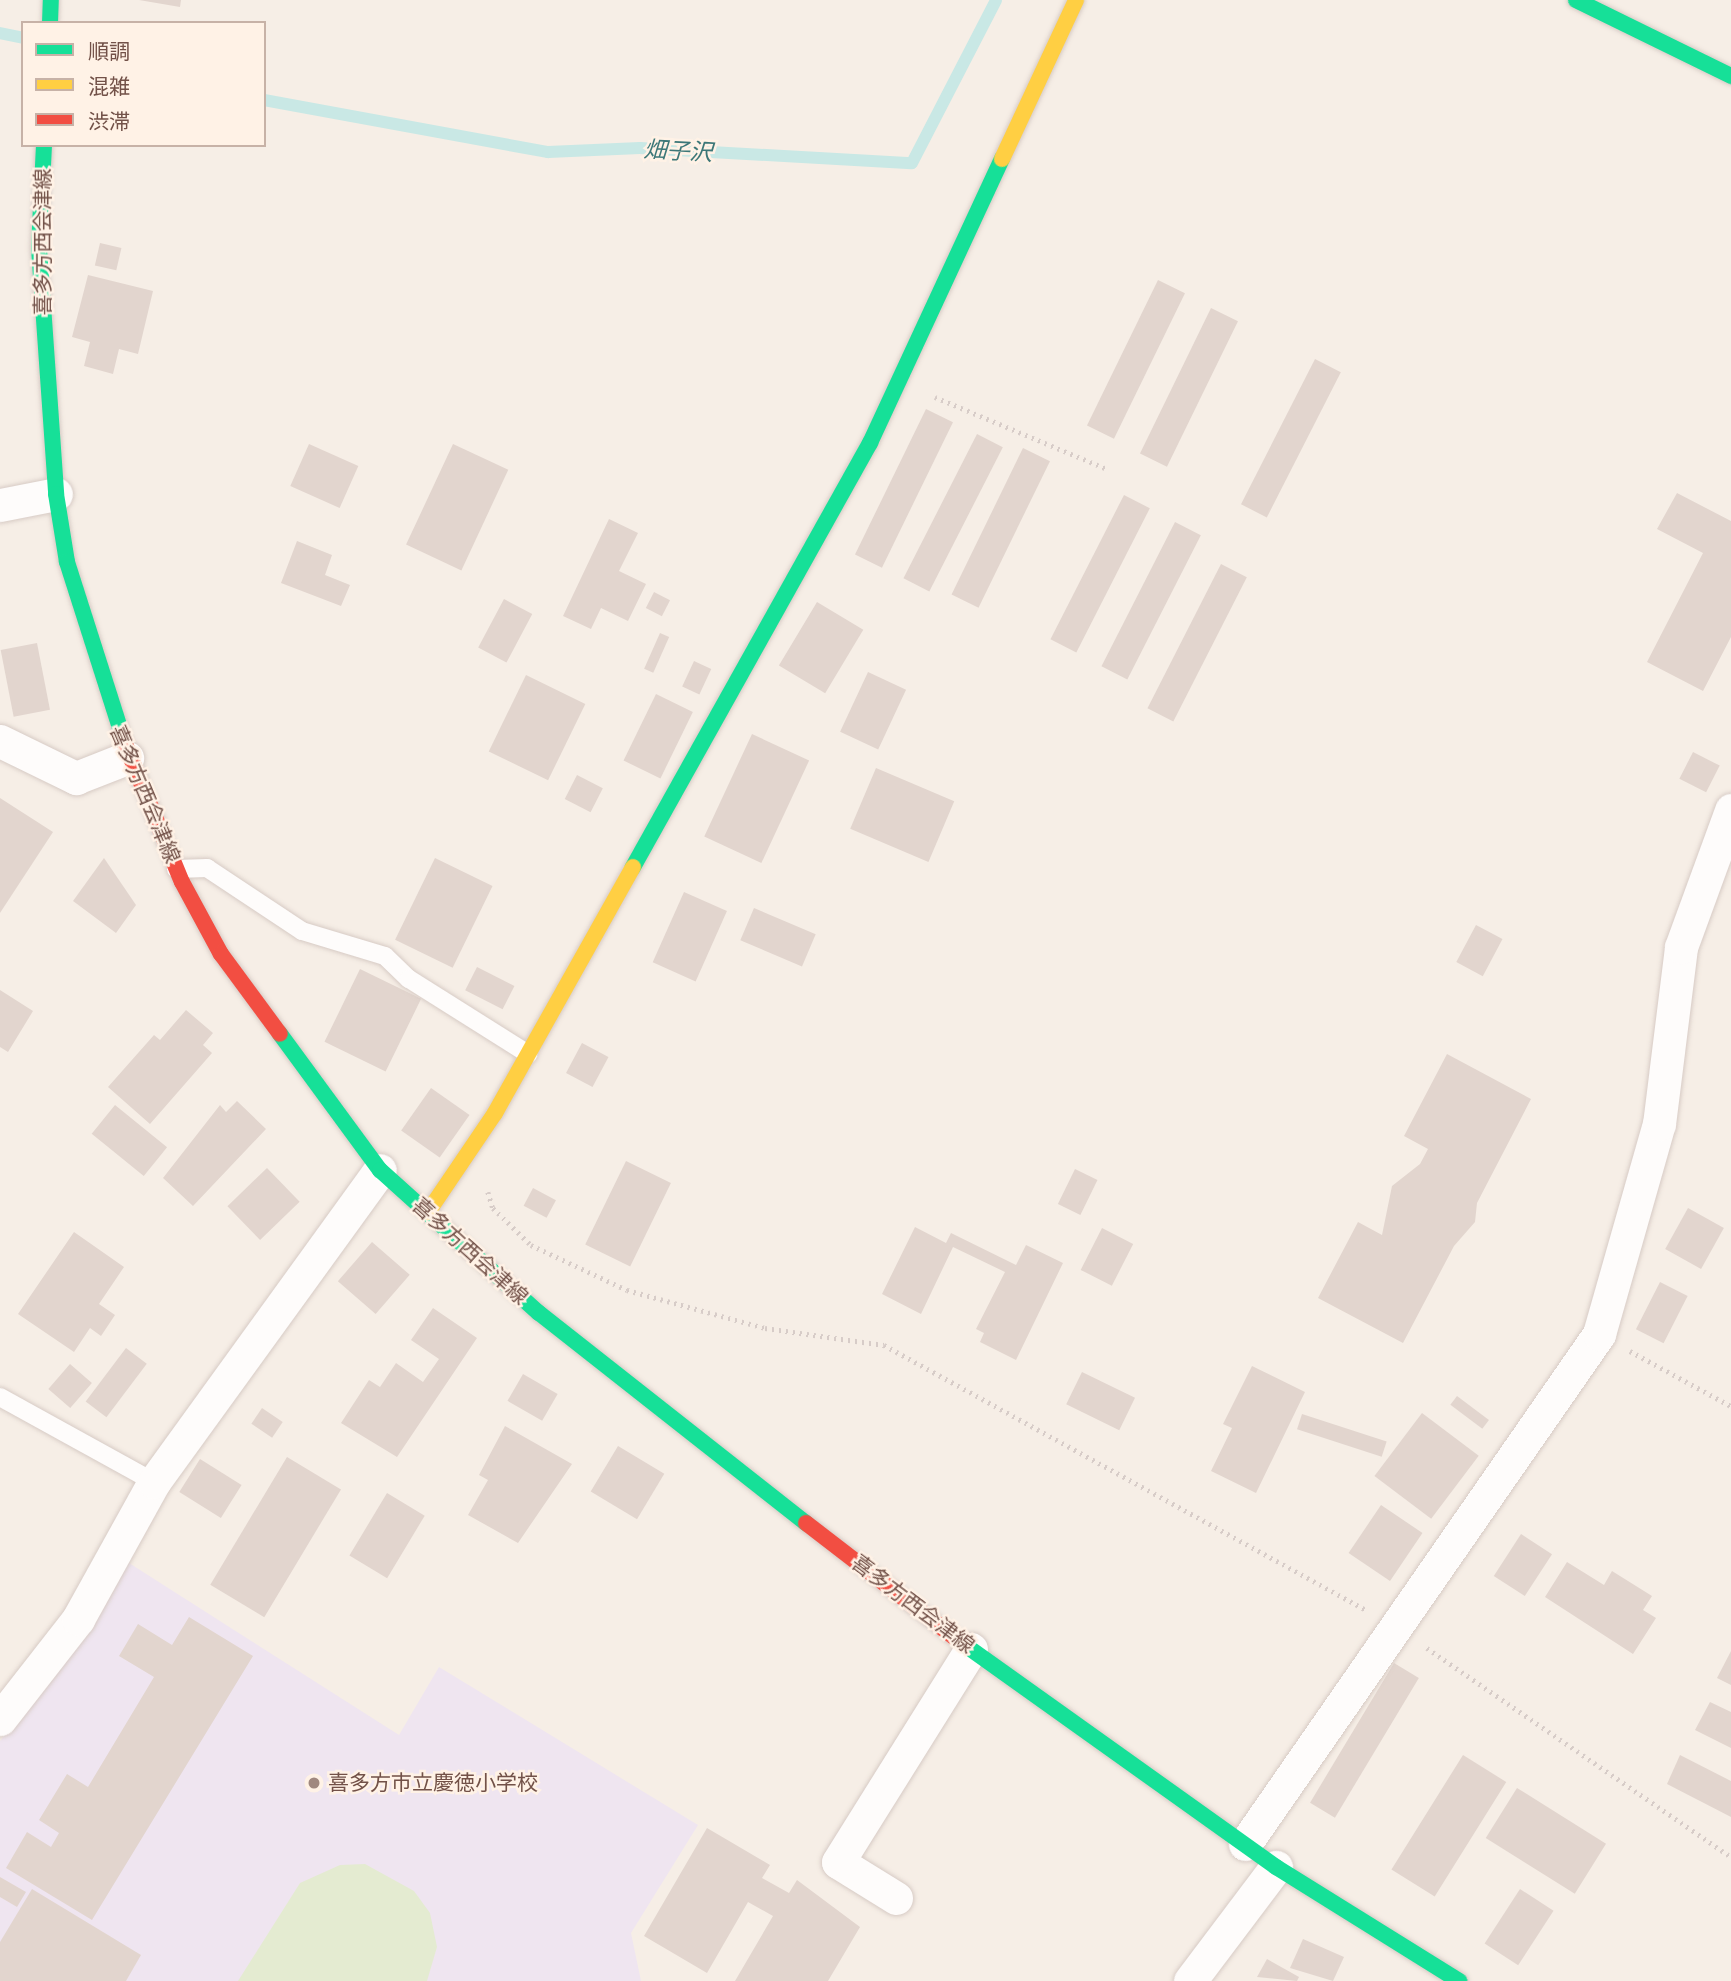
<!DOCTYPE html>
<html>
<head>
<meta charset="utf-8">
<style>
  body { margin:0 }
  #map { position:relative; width:1731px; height:1981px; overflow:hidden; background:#f6eee6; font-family:Figtree,"Noto Sans JP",sans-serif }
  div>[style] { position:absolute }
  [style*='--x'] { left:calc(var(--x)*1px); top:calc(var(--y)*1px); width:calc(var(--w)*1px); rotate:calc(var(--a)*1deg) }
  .education>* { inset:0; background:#efe5f0 }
  .green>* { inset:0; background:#e4ebd1 }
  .stream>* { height:12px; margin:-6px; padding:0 6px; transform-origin:6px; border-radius:6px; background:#c9e8e5 }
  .building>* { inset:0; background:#e2d5ce; transform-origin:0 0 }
  .path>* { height:4.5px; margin-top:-2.25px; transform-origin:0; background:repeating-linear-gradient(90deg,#d7ccc8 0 2px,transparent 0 7px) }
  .roads { filter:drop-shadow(0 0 2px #d7cbc5) drop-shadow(0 0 2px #d7cbc5) }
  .lane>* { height:18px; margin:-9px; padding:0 9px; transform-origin:9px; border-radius:9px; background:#fefcfb }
  .street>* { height:33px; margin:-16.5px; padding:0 16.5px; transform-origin:16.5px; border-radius:16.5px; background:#fefcfb }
  .fast>* { height:16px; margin:-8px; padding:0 8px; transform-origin:8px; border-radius:8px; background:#16e098 }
  .slow>* { height:16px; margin:-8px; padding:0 8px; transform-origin:8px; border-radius:8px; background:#ffcf43 }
  .jam>* { height:16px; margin:-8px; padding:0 8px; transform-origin:8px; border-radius:8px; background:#f24e42 }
  .dots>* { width:19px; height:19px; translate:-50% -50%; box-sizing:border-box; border:4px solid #fff2e6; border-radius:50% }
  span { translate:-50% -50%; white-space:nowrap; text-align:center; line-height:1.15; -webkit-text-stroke:5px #fff2e6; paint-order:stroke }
  .street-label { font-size:21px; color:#725148 }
  .poi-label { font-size:21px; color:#725148 }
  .left { translate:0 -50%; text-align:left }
  .water-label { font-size:23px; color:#3c7778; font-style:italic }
  .legend { position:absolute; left:21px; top:21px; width:245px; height:126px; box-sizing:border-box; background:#fff2e6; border:2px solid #c7b2a7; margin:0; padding:9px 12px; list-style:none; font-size:21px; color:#725148 }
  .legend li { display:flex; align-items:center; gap:14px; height:35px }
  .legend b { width:35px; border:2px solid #c7b2a7 }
</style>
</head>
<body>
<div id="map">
  <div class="education">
    <div style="clip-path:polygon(129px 1563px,399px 1735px,439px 1667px,698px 1825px,631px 1933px,641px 1981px,0 1981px,0 1741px,95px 1621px)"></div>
  </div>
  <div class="green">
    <div style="clip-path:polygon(365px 1864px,414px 1891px,430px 1913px,437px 1947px,427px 1981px,238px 1981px,300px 1883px,340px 1865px)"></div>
  </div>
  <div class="stream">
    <div style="--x:0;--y:33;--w:24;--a:12"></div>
    <div style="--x:264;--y:100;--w:289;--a:10.4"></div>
    <div style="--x:548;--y:152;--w:92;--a:-2.5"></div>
    <div style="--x:640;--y:148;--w:272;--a:3.2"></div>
    <div style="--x:912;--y:163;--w:183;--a:-62.7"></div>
  </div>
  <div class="building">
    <div style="clip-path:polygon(139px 0,181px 0,180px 7px)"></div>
    <div style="left:100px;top:243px;width:22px;height:23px;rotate:13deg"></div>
    <div style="clip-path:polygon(88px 275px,153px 291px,138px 354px,119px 349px,113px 374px,84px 366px,90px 342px,72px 337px)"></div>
    <div style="left:1158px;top:280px;width:30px;height:162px;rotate:26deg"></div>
    <div style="left:1211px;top:308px;width:30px;height:162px;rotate:26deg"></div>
    <div style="left:1315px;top:359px;width:29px;height:163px;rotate:27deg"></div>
    <div style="left:926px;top:409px;width:30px;height:162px;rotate:26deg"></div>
    <div style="left:977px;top:434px;width:29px;height:162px;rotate:27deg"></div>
    <div style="left:309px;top:444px;width:54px;height:46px;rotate:24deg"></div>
    <div style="left:453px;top:444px;width:61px;height:111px;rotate:25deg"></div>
    <div style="left:1023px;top:448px;width:30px;height:163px;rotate:26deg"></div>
    <div style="clip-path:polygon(1677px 493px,1731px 521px,1731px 637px,1703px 691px,1647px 662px,1703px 553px,1657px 529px)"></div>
    <div style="left:1124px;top:495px;width:29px;height:162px;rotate:27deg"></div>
    <div style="clip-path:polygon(609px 519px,638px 533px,619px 571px,646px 584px,628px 621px,601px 608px,591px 629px,563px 616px)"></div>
    <div style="left:1175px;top:522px;width:29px;height:162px;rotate:27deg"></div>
    <div style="clip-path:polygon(297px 541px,332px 555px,325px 575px,350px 585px,341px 606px,281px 583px)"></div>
    <div style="left:1221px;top:564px;width:29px;height:162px;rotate:27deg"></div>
    <div style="left:654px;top:592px;width:18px;height:18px;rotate:27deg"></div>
    <div style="left:504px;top:599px;width:32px;height:55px;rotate:28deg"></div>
    <div style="left:817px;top:602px;width:54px;height:74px;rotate:31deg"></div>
    <div style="left:660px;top:633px;width:10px;height:39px;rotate:24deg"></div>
    <div style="left:37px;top:643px;width:68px;height:37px;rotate:79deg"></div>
    <div style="left:694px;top:661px;width:19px;height:28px;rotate:25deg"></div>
    <div style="left:868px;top:672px;width:42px;height:66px;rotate:25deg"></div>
    <div style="left:526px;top:675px;width:66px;height:85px;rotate:26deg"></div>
    <div style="left:656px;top:694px;width:41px;height:74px;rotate:26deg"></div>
    <div style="left:752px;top:734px;width:63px;height:113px;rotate:25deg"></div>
    <div style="left:1693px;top:752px;width:30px;height:30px;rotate:27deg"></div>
    <div style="left:876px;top:768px;width:85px;height:66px;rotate:23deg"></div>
    <div style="left:577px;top:775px;width:29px;height:27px;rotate:27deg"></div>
    <div style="clip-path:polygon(0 798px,53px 832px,0 913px)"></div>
    <div style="clip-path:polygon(104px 858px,136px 905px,116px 933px,73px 901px)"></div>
    <div style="left:435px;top:858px;width:64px;height:91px;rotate:26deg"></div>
    <div style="left:684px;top:892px;width:47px;height:77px;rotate:24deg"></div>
    <div style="left:754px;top:908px;width:67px;height:35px;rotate:23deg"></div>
    <div style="left:1476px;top:925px;width:30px;height:42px;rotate:28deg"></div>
    <div style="left:477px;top:967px;width:42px;height:26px;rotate:27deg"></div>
    <div style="left:360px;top:969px;width:68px;height:81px;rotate:26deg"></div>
    <div style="clip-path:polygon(0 990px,33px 1011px,8px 1052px,0 1047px)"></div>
    <div style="clip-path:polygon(186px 1010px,213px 1033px,203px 1045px,212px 1053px,150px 1124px,108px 1087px,154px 1035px,160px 1040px)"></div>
    <div style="left:582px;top:1043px;width:30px;height:34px;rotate:28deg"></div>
    <div style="clip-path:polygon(1447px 1054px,1531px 1099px,1477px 1203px,1475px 1222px,1454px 1246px,1403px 1343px,1318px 1298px,1358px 1222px,1382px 1235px,1392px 1186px,1420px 1164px,1428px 1149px,1404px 1136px)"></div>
    <div style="left:431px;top:1088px;width:47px;height:52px;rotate:35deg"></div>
    <div style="clip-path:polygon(237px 1101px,266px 1129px,193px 1206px,163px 1178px,220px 1105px,226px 1112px)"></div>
    <div style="left:115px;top:1105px;width:67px;height:37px;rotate:39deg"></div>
    <div style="left:626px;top:1161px;width:50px;height:93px;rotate:26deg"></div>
    <div style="left:267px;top:1168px;width:47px;height:55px;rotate:46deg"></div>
    <div style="left:1075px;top:1169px;width:25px;height:39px;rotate:26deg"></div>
    <div style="left:533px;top:1188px;width:26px;height:20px;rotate:28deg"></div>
    <div style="left:1688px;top:1208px;width:41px;height:47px;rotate:29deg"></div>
    <div style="clip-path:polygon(915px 1227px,946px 1243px,951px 1233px,1016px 1265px,1026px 1245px,1063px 1263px,1016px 1360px,980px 1342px,984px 1333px,976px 1329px,1005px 1272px,953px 1247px,921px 1314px,882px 1294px)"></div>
    <div style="left:1102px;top:1228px;width:35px;height:47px;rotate:27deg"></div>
    <div style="clip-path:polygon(74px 1232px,124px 1267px,99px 1304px,115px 1315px,101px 1336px,90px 1328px,74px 1352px,18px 1314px)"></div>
    <div style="left:372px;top:1242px;width:50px;height:52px;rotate:41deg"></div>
    <div style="left:1660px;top:1282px;width:31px;height:53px;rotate:27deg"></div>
    <div style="clip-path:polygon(433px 1308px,477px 1338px,397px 1457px,341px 1423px,369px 1380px,380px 1387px,396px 1363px,423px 1382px,439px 1359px,411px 1340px)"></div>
    <div style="left:126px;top:1348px;width:26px;height:67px;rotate:37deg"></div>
    <div style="left:70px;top:1364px;width:29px;height:33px;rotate:41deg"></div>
    <div style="clip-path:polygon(1252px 1366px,1305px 1392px,1256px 1493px,1211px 1471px,1232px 1428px,1223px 1424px)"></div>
    <div style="left:1082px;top:1372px;width:59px;height:36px;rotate:26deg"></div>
    <div style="left:523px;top:1374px;width:40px;height:31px;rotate:30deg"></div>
    <div style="left:1457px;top:1396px;width:40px;height:11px;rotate:37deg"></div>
    <div style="left:262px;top:1408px;width:25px;height:19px;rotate:34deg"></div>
    <div style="left:1422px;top:1413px;width:71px;height:79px;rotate:37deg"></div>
    <div style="left:1302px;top:1414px;width:89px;height:16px;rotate:18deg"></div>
    <div style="clip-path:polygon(505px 1426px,572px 1464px,518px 1543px,468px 1515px,488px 1480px,479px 1475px)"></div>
    <div style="left:618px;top:1446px;width:54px;height:53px;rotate:31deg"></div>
    <div style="left:287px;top:1457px;width:63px;height:149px;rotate:31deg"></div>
    <div style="left:200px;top:1459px;width:49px;height:39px;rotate:32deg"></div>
    <div style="left:387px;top:1493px;width:44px;height:73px;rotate:31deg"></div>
    <div style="left:1381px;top:1505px;width:50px;height:58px;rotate:34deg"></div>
    <div style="left:1521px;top:1534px;width:37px;height:50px;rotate:33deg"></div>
    <div style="clip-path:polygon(1567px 1562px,1604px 1585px,1612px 1571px,1652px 1596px,1643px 1610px,1656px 1618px,1633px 1654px,1545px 1597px)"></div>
    <div style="clip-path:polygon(189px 1617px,253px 1656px,92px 1920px,6px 1868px,27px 1832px,51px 1847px,59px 1833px,39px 1820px,67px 1774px,88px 1787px,154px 1677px,119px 1656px,138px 1624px,172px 1645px)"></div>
    <div style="clip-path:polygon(1731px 1651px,1731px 1685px,1717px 1678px)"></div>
    <div style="left:1394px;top:1663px;width:29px;height:163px;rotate:31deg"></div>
    <div style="clip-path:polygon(1710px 1702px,1731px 1712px,1731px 1748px,1695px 1730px)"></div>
    <div style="left:1463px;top:1755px;width:51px;height:135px;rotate:32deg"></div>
    <div style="clip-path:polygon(1680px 1755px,1731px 1781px,1731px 1817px,1667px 1784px)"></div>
    <div style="left:1517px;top:1788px;width:105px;height:59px;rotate:32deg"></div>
    <div style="clip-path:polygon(707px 1828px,770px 1865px,762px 1878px,789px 1893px,797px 1880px,860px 1927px,828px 1981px,735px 1981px,773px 1916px,748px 1902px,707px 1973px,644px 1936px)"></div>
    <div style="clip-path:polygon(0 1877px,26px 1892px,17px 1907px,0 1897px)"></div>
    <div style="clip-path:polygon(32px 1889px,141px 1955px,126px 1981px,0 1981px,0 1942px)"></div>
    <div style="left:1520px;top:1889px;width:40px;height:65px;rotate:33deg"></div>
    <div style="clip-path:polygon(1303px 1939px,1344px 1957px,1333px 1981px,1290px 1968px)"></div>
    <div style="clip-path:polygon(1267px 1959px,1299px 1977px,1297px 1981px,1257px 1977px)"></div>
  </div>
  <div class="path">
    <div style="--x:935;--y:397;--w:186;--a:22.7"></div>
    <div style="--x:488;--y:1192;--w:17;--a:73"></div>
    <div style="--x:493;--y:1208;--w:53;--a:44.2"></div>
    <div style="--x:531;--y:1245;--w:106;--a:25.1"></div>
    <div style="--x:627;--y:1290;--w:143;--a:15.4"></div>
    <div style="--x:765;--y:1328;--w:120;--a:8.1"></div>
    <div style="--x:884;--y:1345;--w:550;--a:28.8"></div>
    <div style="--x:1630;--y:1351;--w:115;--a:28.6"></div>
    <div style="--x:1427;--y:1648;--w:369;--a:34.5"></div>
  </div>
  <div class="roads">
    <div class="lane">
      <div style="--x:176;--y:869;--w:31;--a:-2"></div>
      <div style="--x:207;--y:868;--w:114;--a:33.6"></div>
      <div style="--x:302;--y:931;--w:87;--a:16.8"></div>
      <div style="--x:385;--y:956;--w:33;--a:44"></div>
      <div style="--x:409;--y:979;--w:141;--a:32.2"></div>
      <div style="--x:0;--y:1397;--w:176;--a:28.9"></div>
    </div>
    <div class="street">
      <div style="--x:0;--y:505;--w:57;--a:-11.1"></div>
      <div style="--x:0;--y:741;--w:85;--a:26"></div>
      <div style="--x:76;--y:778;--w:55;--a:-21.4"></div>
      <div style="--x:0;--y:1719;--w:127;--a:-52"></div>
      <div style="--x:78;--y:1619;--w:157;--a:-61"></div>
      <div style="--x:154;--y:1482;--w:385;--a:-54.1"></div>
      <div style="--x:1245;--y:1844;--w:621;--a:-55.23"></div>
      <div style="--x:1599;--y:1334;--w:218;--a:-74.1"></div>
      <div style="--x:1659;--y:1124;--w:178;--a:-82.9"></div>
      <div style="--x:1681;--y:947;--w:146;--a:-69.9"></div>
      <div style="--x:896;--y:1898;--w:68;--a:-148.2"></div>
      <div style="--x:838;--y:1862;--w:251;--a:-58"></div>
      <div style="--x:1190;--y:1981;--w:143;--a:-53"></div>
    </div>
    <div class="fast">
      <div style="--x:1576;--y:0;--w:173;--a:26.1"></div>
      <div style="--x:50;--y:23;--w:23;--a:-88"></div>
      <div style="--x:44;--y:145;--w:103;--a:92.8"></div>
      <div style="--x:39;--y:248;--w:247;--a:86"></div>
      <div style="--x:56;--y:494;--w:69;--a:80.8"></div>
      <div style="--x:67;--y:562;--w:191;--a:72.3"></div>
      <div style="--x:633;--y:867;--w:486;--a:-60.8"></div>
      <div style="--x:870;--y:443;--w:313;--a:-65.1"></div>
      <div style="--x:280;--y:1034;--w:169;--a:53.7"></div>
      <div style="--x:380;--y:1170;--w:214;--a:42"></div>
      <div style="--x:539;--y:1313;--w:340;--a:38.2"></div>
      <div style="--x:962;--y:1643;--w:386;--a:35.5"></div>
      <div style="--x:1276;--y:1867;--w:216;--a:31.9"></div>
    </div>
    <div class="slow">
      <div style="--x:1002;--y:159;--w:175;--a:-65"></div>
      <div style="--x:428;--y:1212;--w:120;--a:-55.9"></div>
      <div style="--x:495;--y:1113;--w:282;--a:-60.7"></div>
    </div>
    <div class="jam">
      <div style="--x:125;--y:744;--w:149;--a:67.6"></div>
      <div style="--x:182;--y:882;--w:82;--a:61.6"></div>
      <div style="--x:221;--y:954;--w:99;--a:53.6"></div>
      <div style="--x:806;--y:1523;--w:197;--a:37.6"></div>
    </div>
  </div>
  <div class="dots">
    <div style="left:314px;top:1783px;background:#a0887f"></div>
  </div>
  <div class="street-label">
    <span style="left:43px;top:242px;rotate:-90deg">喜多方西会津線</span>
    <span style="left:145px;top:794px;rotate:67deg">喜多方西会津線</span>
    <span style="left:470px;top:1251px;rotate:42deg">喜多方西会津線</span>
    <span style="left:913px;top:1604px;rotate:37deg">喜多方西会津線</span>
  </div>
  <div class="poi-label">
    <span class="left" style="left:328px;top:1783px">喜多方市立慶徳小学校</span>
  </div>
  <div class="water-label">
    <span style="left:678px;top:151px;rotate:3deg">畑子沢</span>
  </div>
  <ul class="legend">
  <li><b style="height:9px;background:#16e098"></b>順調</li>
  <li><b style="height:9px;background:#ffcf43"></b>混雑</li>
  <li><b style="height:9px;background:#f24e42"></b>渋滞</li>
  </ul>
</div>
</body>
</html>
